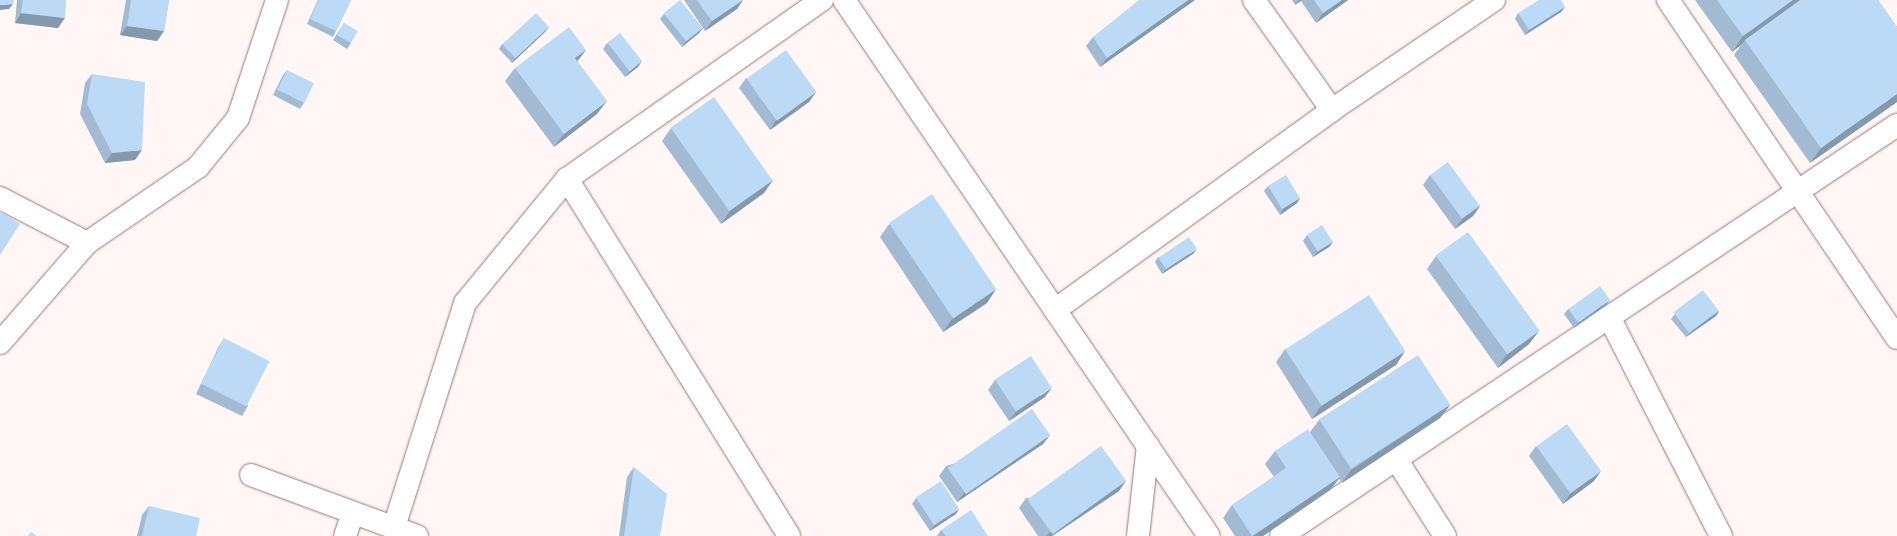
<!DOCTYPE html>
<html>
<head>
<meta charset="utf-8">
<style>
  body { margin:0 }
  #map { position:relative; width:1897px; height:536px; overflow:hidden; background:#fff6f5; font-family:"DM Sans",sans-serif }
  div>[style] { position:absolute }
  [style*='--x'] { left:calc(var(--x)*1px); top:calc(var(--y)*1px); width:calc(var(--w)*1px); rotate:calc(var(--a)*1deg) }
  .roads { filter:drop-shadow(0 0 1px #9c7571) drop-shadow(0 0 1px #9c7571) }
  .minor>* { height:22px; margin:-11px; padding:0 11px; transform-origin:11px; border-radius:11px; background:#fff }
  .wall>* { inset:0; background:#a2bbd3 }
  .shaded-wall>* { inset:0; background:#8499ac }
  .building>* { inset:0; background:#bcdaf5; transform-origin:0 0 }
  span { translate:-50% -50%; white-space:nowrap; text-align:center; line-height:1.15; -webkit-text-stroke:3px #fff6f5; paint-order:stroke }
</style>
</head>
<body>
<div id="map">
  <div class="roads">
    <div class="minor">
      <div style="--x:844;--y:0;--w:648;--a:55.75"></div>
      <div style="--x:1254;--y:0;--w:135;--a:54.7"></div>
      <div style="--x:1668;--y:0;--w:408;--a:55.9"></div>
      <div style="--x:567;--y:179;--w:420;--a:58.1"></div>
      <div style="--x:0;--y:198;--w:98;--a:27.3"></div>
      <div style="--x:1055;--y:310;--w:342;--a:-35.8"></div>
      <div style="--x:1332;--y:110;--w:196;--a:-34.2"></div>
      <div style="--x:1609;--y:317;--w:246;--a:62.9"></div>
      <div style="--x:0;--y:343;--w:133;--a:-49"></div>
      <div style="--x:87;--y:243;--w:135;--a:-34.4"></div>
      <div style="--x:198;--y:167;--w:63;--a:-50.8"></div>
      <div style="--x:238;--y:118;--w:124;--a:-71.7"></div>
      <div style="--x:1396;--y:459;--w:91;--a:57.5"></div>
      <div style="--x:251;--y:475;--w:177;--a:20.2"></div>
      <div style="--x:394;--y:527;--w:235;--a:-72.4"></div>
      <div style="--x:465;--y:303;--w:161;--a:-50.6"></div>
      <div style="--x:567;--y:179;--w:312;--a:-35.1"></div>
      <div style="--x:345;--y:536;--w:24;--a:-71"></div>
      <div style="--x:1138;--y:536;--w:91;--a:-83.7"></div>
      <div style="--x:1281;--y:536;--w:741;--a:-33.71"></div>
    </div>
  </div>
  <div class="wall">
    <div style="clip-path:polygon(17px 0,66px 0,58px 28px,15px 23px)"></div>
    <div style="clip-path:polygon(126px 0,169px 0,164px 31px,157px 41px,120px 35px)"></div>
    <div style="clip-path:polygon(318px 0,351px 0,336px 31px,333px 37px,307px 24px)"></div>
    <div style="clip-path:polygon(684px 0,743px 0,737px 9px,705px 31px)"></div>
    <div style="clip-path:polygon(1195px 0,1100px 67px,1086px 46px,1093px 37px)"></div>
    <div style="clip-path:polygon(1292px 0,1348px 0,1316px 23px,1301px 1px,1295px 5px)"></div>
    <div style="clip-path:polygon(1695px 0,1878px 0,1897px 27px,1897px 102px,1810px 163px,1734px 55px,1741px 45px,1732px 52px)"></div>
    <div style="clip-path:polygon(1565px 7px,1561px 12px,1525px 35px,1515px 19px,1518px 13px)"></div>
    <div style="clip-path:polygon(664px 14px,703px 28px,699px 33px,682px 47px,660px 19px)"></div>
    <div style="clip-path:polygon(344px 23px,351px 43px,347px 49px,333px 40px)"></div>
    <div style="clip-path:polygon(549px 27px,545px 32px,512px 63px,499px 49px,502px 44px)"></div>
    <div style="clip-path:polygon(607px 43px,642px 61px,638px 67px,625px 77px,603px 49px)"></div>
    <div style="clip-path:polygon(586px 50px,577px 61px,597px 114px,554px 147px,505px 81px,515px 68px)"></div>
    <div style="clip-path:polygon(287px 70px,304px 103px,300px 109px,273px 95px,283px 75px)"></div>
    <div style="clip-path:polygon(92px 74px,135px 160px,105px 163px,80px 114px,85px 83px)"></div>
    <div style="clip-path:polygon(746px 78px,816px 92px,809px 102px,770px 130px,739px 88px)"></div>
    <div style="clip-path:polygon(671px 128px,773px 180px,764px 193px,721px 224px,662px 141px)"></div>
    <div style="clip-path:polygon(1430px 175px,1480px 206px,1473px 216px,1455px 229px,1423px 185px)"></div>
    <div style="clip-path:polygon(1268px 186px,1300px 198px,1297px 203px,1280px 215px,1264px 191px)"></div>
    <div style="clip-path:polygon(889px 224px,996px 289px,987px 303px,943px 332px,880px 237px)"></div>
    <div style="clip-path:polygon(1307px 235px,1333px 242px,1329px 247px,1313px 257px,1303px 241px)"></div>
    <div style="clip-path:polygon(1193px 254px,1162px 274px,1155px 262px,1158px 257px)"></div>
    <div style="clip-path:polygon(1436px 256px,1539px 331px,1529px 344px,1498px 368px,1427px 269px)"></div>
    <div style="clip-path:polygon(1606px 305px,1574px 328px,1564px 314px,1568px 309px)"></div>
    <div style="clip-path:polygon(1719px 311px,1716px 316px,1686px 337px,1671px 319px,1675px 314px)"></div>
    <div style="clip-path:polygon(224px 338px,248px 406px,242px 416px,196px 394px,218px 348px)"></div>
    <div style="clip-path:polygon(1285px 349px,1405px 351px,1396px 365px,1312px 419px,1276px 362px)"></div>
    <div style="clip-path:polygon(995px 380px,1045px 397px,1009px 421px,988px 390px)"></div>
    <div style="clip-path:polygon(1450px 405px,1440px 418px,1342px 483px,1339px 479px,1330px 490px,1263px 536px,1235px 536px,1223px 518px,1232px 505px,1274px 477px,1265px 464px,1275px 451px,1310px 432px,1319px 420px)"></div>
    <div style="clip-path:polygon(1050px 435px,1043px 444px,957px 502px,939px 476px,946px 466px)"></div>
    <div style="clip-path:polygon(1536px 446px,1594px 481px,1563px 504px,1529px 456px)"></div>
    <div style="clip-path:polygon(634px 467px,660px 536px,619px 536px,627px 477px)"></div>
    <div style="clip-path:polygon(1119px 491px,1052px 536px,1038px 536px,1019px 508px,1026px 498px)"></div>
    <div style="clip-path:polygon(916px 498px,956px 514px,930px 531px,912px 504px)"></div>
    <div style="clip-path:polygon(149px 506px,196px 536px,137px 536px,142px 515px)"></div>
    <div style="clip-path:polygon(941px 530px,988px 536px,937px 536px)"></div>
  </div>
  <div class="shaded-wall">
    <div style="clip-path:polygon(743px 0,737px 9px,705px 31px,712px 21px)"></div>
    <div style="clip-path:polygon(1188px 0,1195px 0,1100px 67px,1107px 58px)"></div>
    <div style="clip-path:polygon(1299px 0,1302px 0,1295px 5px)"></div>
    <div style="clip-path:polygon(1342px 0,1348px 0,1316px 23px,1323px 13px)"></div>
    <div style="clip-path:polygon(1793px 0,1804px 0,1745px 40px,1741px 45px,1732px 52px,1743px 36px)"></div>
    <div style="clip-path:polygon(13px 4px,9px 9px,0 10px,0 5px)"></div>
    <div style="clip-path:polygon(1565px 7px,1561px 12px,1525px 35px,1529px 30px)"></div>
    <div style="clip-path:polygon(21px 13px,65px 18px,58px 28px,15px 23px)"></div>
    <div style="clip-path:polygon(127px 26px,164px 31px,157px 41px,120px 35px)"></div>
    <div style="clip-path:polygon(549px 27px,545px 32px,512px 63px,515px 58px)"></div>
    <div style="clip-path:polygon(703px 28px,699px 33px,682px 47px,686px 41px)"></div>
    <div style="clip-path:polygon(586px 50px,576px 63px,575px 58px)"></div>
    <div style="clip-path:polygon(642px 61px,638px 67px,625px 77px,629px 72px)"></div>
    <div style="clip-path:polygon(816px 92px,809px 102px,770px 130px,776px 120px)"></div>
    <div style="clip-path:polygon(1897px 94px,1897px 102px,1810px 163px,1821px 148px)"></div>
    <div style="clip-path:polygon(607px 101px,597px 114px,554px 147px,564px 134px)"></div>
    <div style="clip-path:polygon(142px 150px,135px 160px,105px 163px,112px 153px)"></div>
    <div style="clip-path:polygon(773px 180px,764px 193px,721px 224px,730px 211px)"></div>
    <div style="clip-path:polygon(1300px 198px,1297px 203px,1280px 215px,1283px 209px)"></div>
    <div style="clip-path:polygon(1480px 206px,1473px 216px,1455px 229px,1462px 219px)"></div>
    <div style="clip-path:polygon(1333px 242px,1329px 247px,1313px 257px,1317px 252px)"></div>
    <div style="clip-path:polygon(1197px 249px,1193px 254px,1162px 274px,1166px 269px)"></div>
    <div style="clip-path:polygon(996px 289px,987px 303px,943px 332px,952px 319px)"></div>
    <div style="clip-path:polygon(1610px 300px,1606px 305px,1574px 328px,1578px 323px)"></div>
    <div style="clip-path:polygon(1719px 311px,1716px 316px,1686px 337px,1690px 332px)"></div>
    <div style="clip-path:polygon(1539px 331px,1529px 344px,1498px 368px,1507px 354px)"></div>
    <div style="clip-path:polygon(1405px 351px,1396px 365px,1312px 419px,1321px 406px)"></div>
    <div style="clip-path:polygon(1052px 388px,1045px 397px,1009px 421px,1016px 412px)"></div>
    <div style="clip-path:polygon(1450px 405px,1440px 418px,1342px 483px,1351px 470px)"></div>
    <div style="clip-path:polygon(1050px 435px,1043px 444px,957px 502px,964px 493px)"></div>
    <div style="clip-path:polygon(1601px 471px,1594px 481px,1563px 504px,1570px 494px)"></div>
    <div style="clip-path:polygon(1340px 477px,1330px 490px,1263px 536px,1253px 536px)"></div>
    <div style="clip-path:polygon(1126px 481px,1119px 491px,1052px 536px,1047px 536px,1049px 533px)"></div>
    <div style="clip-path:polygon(959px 509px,956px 514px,930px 531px,934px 526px)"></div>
  </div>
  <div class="building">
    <div style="clip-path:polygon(0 0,14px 0,13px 4px,0 5px)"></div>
    <div style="clip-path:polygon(23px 0,66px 0,65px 18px,21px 13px)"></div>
    <div style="clip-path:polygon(131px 0,169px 0,164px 31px,127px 26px)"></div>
    <div style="clip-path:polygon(319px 0,351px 0,336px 31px,310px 19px)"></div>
    <div style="left:680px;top:0;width:36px;height:21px;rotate:51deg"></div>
    <div style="clip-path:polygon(697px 0,743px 0,712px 21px)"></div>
    <div style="clip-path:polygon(1139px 0,1188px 0,1107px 58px,1093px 37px)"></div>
    <div style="clip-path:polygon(1314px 0,1342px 0,1323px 13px)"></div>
    <div style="clip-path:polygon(1539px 0,1561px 0,1565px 7px,1529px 30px,1518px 13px)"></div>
    <div style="clip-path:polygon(1717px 0,1793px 0,1743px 36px)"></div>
    <div style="clip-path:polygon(1800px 0,1878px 0,1897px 27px,1897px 94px,1821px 148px,1745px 40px)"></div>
    <div style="left:536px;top:13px;width:19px;height:46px;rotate:47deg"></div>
    <div style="left:344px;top:23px;width:16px;height:14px;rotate:30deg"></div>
    <div style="clip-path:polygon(569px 27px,586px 50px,575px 58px,607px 101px,564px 134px,515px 68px)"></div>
    <div style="left:620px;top:33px;width:36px;height:16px;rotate:52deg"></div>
    <div style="left:786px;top:50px;width:52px;height:49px;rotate:54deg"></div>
    <div style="left:287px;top:70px;width:30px;height:22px;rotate:26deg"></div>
    <div style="clip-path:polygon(92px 74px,145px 82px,142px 150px,112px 153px,87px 104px)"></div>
    <div style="left:714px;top:97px;width:102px;height:53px;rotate:55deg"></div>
    <div style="left:1448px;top:162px;width:54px;height:22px;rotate:54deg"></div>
    <div style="left:1286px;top:175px;width:27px;height:21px;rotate:59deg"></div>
    <div style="left:932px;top:194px;width:115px;height:52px;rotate:56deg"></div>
    <div style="clip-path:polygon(0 211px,20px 224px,0 255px)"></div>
    <div style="left:1322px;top:225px;width:20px;height:18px;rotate:57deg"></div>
    <div style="left:1468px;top:232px;width:122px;height:40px;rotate:54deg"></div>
    <div style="left:1189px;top:237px;width:14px;height:37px;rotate:56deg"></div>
    <div style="left:1600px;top:286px;width:17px;height:39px;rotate:54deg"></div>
    <div style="left:1703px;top:290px;width:26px;height:37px;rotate:53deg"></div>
    <div style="left:1369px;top:295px;width:67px;height:100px;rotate:57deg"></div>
    <div style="left:224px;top:338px;width:51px;height:51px;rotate:27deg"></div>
    <div style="left:1418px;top:355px;width:59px;height:118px;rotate:57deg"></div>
    <div style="left:1031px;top:356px;width:38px;height:43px;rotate:57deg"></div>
    <div style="left:1032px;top:409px;width:32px;height:103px;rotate:55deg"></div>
    <div style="left:1567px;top:424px;width:58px;height:38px;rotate:54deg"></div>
    <div style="clip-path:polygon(1308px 429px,1340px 477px,1252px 536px,1232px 505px,1286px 468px,1275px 451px)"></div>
    <div style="left:1101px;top:446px;width:43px;height:91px;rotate:54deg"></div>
    <div style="clip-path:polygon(634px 467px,667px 494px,660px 536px,624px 536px)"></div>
    <div style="left:941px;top:481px;width:33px;height:30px;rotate:57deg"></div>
    <div style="clip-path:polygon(149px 506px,200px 518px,196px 536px,142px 536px)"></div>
    <div style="clip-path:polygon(971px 510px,988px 536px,946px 536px,941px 530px)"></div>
    <div style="clip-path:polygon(31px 532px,37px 536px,28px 536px)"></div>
  </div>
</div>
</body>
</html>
